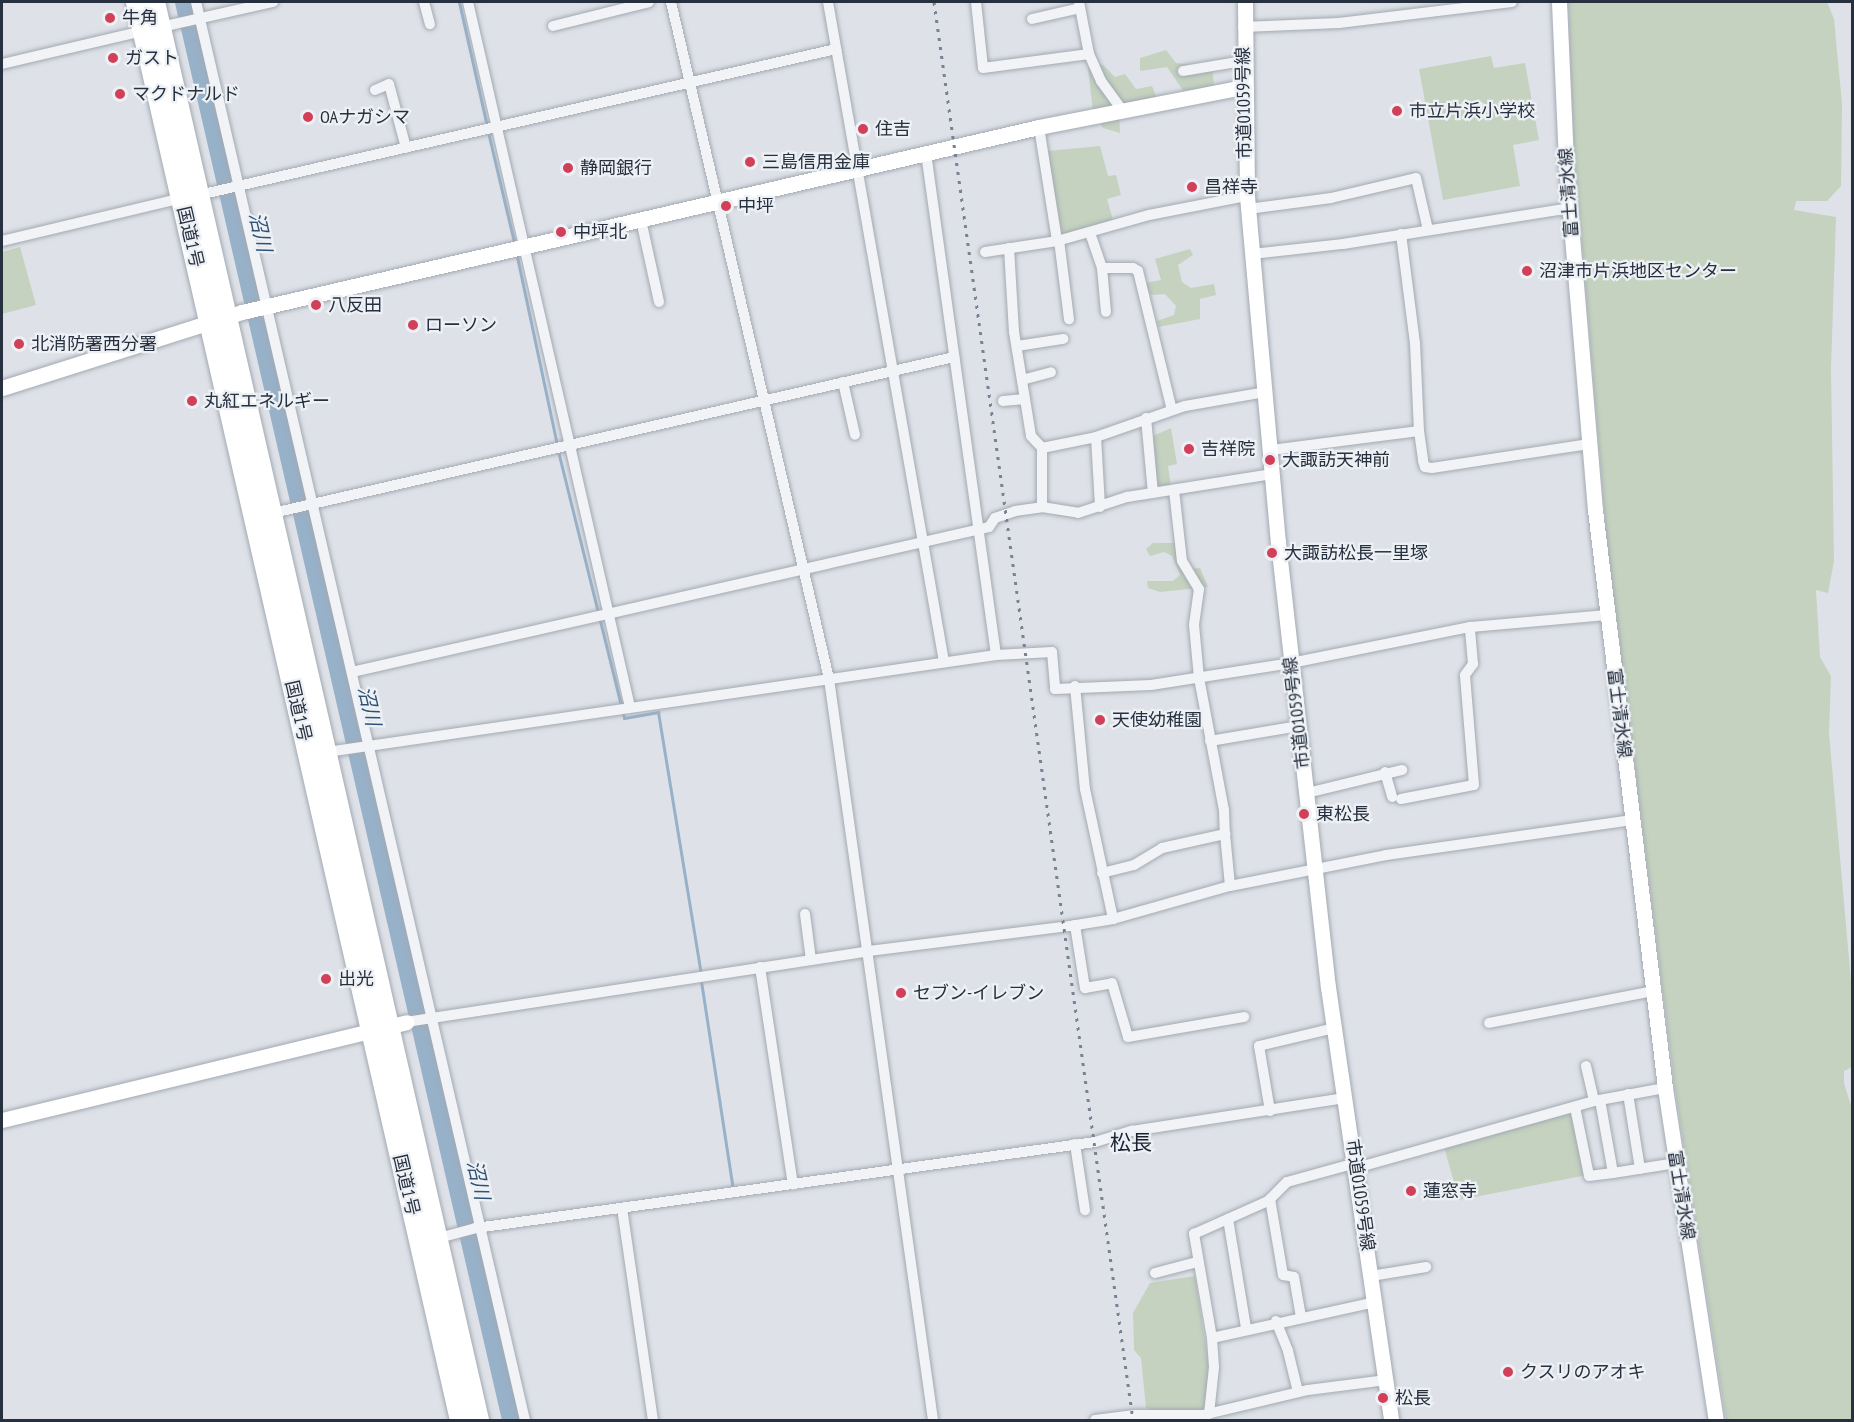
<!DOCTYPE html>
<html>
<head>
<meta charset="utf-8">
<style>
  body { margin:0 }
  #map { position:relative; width:1854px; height:1422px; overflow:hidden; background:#dee2e8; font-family:"PT Sans Narrow","Noto Sans JP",sans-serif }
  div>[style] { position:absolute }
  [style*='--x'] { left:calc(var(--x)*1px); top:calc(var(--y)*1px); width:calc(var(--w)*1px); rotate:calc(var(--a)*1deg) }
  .green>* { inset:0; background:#c4d2bf }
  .stream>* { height:3px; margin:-1.5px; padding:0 1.5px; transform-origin:1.5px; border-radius:1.5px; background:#97b1c9 }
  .river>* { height:18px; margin:-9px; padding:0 9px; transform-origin:9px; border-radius:9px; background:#97b1c9 }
  .roads { filter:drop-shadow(0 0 2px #a3a9b2) drop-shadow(0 0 2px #a3a9b2) }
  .street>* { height:10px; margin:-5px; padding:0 5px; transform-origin:5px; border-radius:5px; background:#f1f3f6 }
  .secondary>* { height:15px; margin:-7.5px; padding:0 7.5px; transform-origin:7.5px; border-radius:7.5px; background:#fff }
  .highway>* { height:20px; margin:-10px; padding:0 10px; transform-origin:10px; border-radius:10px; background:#fff }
  .rail>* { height:3px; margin-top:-1.5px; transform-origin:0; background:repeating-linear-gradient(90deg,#778292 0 3px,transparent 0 9px) }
  .dots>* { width:16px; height:16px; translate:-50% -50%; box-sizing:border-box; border:3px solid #edf1f5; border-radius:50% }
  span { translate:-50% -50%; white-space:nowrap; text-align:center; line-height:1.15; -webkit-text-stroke:4.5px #edf1f5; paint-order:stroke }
  .poi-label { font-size:18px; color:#27303f }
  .left { translate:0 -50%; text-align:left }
  .street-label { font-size:18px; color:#27303f }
  .water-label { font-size:20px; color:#305074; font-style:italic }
  .quarter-label { font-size:21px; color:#192130 }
  .frame { position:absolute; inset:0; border:3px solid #27303f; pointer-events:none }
</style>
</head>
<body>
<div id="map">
  <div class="green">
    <div style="clip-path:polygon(1568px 2px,1827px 2px,1834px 19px,1842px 104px,1841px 186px,1827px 201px,1796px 201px,1794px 210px,1836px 217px,1831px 368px,1834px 561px,1828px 593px,1816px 590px,1820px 657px,1831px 676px,1829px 733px,1852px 993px,1852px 1067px,1844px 1071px,1844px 1083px,1852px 1109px,1852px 1420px,1726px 1420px,1675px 1088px,1607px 543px,1574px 145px)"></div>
    <div style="clip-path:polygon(1166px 50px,1176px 63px,1197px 66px,1212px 63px,1214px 88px,1184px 92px,1167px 67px,1140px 71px,1140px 58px)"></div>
    <div style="clip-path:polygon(1491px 56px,1494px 68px,1525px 63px,1539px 140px,1513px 145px,1520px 186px,1443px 200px,1419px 69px)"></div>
    <div style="clip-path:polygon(1094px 64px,1103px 65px,1115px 77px,1125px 74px,1136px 89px,1152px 86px,1157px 98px,1119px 108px,1120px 133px,1103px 128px,1093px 111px,1088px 69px)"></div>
    <div style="clip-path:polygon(1100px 146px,1108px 176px,1116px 175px,1121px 195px,1107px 199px,1113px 220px,1062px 235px,1047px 151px)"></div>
    <div style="clip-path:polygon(20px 247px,36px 305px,2px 314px,2px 252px)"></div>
    <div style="clip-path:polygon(1190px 249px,1193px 255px,1178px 265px,1182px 282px,1191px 288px,1214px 284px,1216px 295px,1200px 299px,1200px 319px,1158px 327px,1157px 321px,1174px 315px,1176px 306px,1165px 294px,1151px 295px,1145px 283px,1161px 280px,1155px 259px)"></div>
    <div style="clip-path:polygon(1171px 428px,1177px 464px,1168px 466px,1171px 487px,1156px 491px,1151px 437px)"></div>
    <div style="clip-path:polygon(1153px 543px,1176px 543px,1189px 569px,1200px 568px,1208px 587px,1160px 592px,1148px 588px,1147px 581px,1173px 581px,1180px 575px,1172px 556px,1164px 552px,1150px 556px,1146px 549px)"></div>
    <div style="clip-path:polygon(1573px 1112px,1587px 1175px,1459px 1200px,1444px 1147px)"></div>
    <div style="clip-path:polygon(1195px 1276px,1209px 1367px,1205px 1411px,1161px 1414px,1146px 1408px,1141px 1358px,1134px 1350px,1133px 1313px,1150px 1283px)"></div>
  </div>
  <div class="stream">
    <div style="--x:459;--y:2;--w:127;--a:77.3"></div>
    <div style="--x:488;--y:132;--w:113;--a:76.7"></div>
    <div style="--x:516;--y:252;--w:197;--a:78"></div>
    <div style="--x:558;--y:451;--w:275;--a:76.1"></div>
    <div style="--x:624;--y:718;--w:35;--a:-10"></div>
    <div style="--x:658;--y:712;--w:266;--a:80.7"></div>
    <div style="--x:701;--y:981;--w:210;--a:81.3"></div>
  </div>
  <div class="river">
    <div style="--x:184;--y:2;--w:1455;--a:77.01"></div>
  </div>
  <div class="roads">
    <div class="street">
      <div style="--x:196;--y:2;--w:1456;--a:76.94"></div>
      <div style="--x:424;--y:2;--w:23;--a:75"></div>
      <div style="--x:468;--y:2;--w:723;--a:77.06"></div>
      <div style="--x:671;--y:2;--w:695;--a:76.86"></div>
      <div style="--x:829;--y:679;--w:748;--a:82.01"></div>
      <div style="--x:828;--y:2;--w:670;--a:80.03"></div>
      <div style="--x:976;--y:2;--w:66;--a:83.9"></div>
      <div style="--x:983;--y:68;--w:107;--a:-7.5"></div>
      <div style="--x:1089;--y:54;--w:53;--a:-100.9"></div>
      <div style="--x:1032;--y:19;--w:49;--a:-12.9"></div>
      <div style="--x:553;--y:26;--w:99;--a:-14"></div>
      <div style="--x:161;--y:27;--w:115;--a:-12.6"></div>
      <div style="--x:1243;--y:27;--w:96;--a:-2.4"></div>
      <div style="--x:1339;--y:23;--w:174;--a:-6.9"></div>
      <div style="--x:1089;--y:54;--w:30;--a:66"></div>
      <div style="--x:1101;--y:81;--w:34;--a:54"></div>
      <div style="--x:2;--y:64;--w:145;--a:-13.2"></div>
      <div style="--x:1183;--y:71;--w:61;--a:-9.5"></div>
      <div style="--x:375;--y:90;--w:15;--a:-23"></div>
      <div style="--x:389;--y:84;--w:66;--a:75.1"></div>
      <div style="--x:1039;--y:127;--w:115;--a:81"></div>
      <div style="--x:926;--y:153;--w:507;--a:82.06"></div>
      <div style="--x:199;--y:195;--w:654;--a:-12.91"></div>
      <div style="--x:1248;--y:209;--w:84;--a:-7.5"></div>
      <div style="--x:1331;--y:198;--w:87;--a:-13.2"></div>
      <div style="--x:1416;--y:178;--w:53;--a:77"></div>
      <div style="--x:641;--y:220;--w:84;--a:77.6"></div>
      <div style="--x:1090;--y:233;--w:37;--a:71"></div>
      <div style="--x:1102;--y:268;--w:44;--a:84.8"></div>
      <div style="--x:1401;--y:234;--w:110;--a:82.7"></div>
      <div style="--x:1415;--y:343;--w:88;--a:87.4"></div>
      <div style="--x:1059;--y:240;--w:80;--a:82.8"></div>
      <div style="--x:2;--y:241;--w:185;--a:-13.4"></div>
      <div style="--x:1009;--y:248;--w:84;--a:86.6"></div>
      <div style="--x:1014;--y:332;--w:105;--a:80.7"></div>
      <div style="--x:1031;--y:436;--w:16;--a:47"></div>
      <div style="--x:985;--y:252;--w:73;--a:-8.7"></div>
      <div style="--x:1057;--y:241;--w:96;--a:-15.8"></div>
      <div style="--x:1149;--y:215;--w:100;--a:-11"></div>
      <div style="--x:1252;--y:254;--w:92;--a:-6.3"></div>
      <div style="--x:1343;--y:244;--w:230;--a:-9"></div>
      <div style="--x:1102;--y:268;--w:31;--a:0"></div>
      <div style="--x:1133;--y:268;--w:6;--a:31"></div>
      <div style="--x:1138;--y:271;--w:143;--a:76.3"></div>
      <div style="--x:1017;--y:346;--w:47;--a:-8.7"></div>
      <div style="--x:1022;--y:380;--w:30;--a:-15"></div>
      <div style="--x:843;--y:382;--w:54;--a:77.2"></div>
      <div style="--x:1003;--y:401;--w:22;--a:-5"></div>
      <div style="--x:1146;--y:418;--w:75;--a:84.7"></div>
      <div style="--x:1096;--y:437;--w:70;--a:86.7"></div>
      <div style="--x:1271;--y:450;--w:149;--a:-7.3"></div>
      <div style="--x:1419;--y:431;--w:30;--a:82"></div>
      <div style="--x:1423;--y:461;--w:6;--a:72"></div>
      <div style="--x:1425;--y:467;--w:7;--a:8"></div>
      <div style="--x:1432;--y:468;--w:159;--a:-8.7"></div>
      <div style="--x:1174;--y:490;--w:71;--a:83.6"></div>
      <div style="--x:1182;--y:561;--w:33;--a:59"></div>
      <div style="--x:1199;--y:589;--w:36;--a:98"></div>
      <div style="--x:1194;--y:625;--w:53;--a:84.6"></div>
      <div style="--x:1199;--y:678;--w:134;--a:79.3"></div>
      <div style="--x:1224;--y:810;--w:24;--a:88"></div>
      <div style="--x:1042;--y:507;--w:59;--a:-90"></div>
      <div style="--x:1042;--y:448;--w:55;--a:-11.5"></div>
      <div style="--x:1096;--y:437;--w:94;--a:-19.2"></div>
      <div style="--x:1185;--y:406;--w:81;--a:-9.9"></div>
      <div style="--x:273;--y:513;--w:699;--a:-12.9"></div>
      <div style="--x:352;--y:672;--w:653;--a:-12.82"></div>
      <div style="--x:989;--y:527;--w:11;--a:-56"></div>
      <div style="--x:995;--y:518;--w:21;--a:-19"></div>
      <div style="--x:1015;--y:511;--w:27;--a:-8"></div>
      <div style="--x:1042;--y:507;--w:36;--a:9"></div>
      <div style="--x:1078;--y:513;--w:52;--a:-18.1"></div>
      <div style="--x:1127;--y:497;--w:147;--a:-9"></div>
      <div style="--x:1075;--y:686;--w:103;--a:84.5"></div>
      <div style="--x:1085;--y:789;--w:133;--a:77.8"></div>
      <div style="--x:1210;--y:741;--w:90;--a:-9.6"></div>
      <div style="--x:327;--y:752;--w:676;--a:-8.25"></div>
      <div style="--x:996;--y:655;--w:56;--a:-3.1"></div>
      <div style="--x:1052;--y:652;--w:37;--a:85"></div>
      <div style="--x:1055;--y:689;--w:96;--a:-2.4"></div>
      <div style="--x:1151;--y:685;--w:142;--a:-8.9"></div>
      <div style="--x:1291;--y:663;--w:183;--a:-11.4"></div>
      <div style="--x:1470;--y:627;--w:138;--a:-5"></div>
      <div style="--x:1385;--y:772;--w:26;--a:74"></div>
      <div style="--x:1307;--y:793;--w:98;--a:-13.6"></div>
      <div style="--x:1401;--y:799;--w:74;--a:-10.9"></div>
      <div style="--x:1474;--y:785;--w:110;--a:-94.7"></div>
      <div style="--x:1465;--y:675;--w:14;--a:-54"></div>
      <div style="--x:1473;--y:664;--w:37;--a:-95"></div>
      <div style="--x:1102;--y:873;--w:33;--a:-14"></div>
      <div style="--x:1134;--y:865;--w:33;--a:-31"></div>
      <div style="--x:1162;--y:848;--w:65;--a:-12.5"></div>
      <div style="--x:1225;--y:834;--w:52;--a:84.5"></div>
      <div style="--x:805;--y:914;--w:46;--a:82.6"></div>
      <div style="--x:1075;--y:925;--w:64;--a:81"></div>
      <div style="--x:1085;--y:988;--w:27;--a:-10"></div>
      <div style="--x:1112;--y:983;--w:56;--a:73.5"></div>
      <div style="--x:1128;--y:1037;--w:118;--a:-9.8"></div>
      <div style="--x:760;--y:967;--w:220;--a:81.4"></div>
      <div style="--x:406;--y:1022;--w:468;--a:-8.7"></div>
      <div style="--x:869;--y:951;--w:203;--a:-7.1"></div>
      <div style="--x:1070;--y:926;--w:44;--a:-9.2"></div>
      <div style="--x:1113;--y:919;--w:122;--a:-15.8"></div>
      <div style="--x:1230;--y:886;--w:159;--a:-11.2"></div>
      <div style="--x:1386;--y:855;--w:249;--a:-8.1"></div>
      <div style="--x:1489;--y:1023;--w:167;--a:-11"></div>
      <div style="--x:1586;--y:1066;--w:36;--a:77"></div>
      <div style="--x:1628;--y:1094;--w:76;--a:80.9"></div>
      <div style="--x:1600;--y:1100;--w:74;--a:79.9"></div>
      <div style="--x:1613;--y:1173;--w:64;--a:-9"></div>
      <div style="--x:1575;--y:1107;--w:70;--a:78.5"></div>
      <div style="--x:1589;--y:1176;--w:24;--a:-7"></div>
      <div style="--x:1270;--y:1111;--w:66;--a:-99.6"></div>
      <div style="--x:1259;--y:1046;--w:77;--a:-13.5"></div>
      <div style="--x:1075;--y:1144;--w:67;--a:81.4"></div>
      <div style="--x:1356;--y:1168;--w:247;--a:-15.7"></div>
      <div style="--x:1594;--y:1101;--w:72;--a:-10.4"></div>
      <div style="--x:1270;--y:1199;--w:77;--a:80.3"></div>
      <div style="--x:1283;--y:1275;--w:11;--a:10"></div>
      <div style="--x:1294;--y:1277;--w:41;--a:80.1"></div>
      <div style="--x:622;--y:1208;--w:214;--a:81.7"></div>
      <div style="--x:1228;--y:1219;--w:110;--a:80.6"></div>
      <div style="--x:439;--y:1238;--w:38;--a:-15"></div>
      <div style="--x:476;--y:1228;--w:625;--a:-7.91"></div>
      <div style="--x:1095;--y:1142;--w:39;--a:-17"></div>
      <div style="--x:1132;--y:1131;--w:217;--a:-8.8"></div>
      <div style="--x:1155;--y:1273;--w:43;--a:-14.7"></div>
      <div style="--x:1371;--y:1276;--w:56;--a:-9.3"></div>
      <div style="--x:1276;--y:1321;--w:32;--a:68"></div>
      <div style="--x:1288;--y:1351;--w:42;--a:76.3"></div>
      <div style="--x:1212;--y:1338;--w:106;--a:-99.8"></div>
      <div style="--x:1194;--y:1234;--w:81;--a:-24"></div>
      <div style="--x:1268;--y:1201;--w:27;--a:-45"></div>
      <div style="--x:1287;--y:1182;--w:72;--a:-15.4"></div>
      <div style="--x:1209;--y:1414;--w:47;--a:-83.9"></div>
      <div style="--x:1214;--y:1367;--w:29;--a:-94"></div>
      <div style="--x:1212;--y:1338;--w:168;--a:-12.4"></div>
      <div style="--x:1095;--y:1420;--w:40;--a:-7.1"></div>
      <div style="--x:1135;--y:1415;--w:68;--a:0"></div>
      <div style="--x:1203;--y:1415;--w:108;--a:-13.4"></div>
      <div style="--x:1308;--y:1390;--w:79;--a:-7.3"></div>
    </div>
    <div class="secondary">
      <div style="--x:1245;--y:2;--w:194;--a:89.4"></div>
      <div style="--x:1247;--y:196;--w:347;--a:84.9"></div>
      <div style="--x:1278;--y:542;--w:448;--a:83.6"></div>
      <div style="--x:1328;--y:987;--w:438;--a:81.7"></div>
      <div style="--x:1559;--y:2;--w:163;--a:87.5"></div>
      <div style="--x:1566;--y:165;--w:346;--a:85.2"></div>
      <div style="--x:1595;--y:510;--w:582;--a:83.09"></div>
      <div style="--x:1665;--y:1088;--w:336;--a:81.3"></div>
      <div style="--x:2;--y:388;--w:252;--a:-17.6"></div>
      <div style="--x:242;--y:312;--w:818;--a:-13.07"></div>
      <div style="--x:1039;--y:127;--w:208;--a:-11.1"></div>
      <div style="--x:2;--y:1120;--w:416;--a:-13.6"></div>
    </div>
    <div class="highway">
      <div style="--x:136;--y:2;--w:1455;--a:77.13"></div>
      <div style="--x:155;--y:2;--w:1455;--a:77.13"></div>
    </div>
  </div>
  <div class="rail">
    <div style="--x:934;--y:2;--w:1432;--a:82.01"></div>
  </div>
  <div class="dots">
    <div style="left:110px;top:18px;background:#d13f58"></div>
    <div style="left:113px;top:58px;background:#d13f58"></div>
    <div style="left:120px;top:94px;background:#d13f58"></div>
    <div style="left:1397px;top:111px;background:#d13f58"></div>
    <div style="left:308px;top:117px;background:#d13f58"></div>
    <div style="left:863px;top:129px;background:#d13f58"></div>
    <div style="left:750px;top:162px;background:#d13f58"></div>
    <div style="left:568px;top:168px;background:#d13f58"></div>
    <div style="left:1192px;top:187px;background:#d13f58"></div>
    <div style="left:726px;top:206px;background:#d13f58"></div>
    <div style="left:561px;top:232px;background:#d13f58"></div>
    <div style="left:1527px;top:271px;background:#d13f58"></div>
    <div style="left:316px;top:305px;background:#d13f58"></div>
    <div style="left:413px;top:325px;background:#d13f58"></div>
    <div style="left:19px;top:344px;background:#d13f58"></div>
    <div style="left:192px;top:401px;background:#d13f58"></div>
    <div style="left:1189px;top:449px;background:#d13f58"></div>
    <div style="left:1270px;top:460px;background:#d13f58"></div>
    <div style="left:1272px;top:553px;background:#d13f58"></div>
    <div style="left:1100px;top:720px;background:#d13f58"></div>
    <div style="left:1304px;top:814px;background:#d13f58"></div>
    <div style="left:326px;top:979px;background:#d13f58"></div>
    <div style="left:901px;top:993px;background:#d13f58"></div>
    <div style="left:1411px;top:1191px;background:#d13f58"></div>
    <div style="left:1508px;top:1372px;background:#d13f58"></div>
    <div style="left:1383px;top:1398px;background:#d13f58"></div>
  </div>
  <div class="poi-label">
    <span class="left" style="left:122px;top:18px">牛角</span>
    <span class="left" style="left:125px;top:58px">ガスト</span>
    <span class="left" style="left:132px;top:94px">マクドナルド</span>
    <span class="left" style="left:1409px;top:111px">市立片浜小学校</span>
    <span class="left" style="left:320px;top:117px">OAナガシマ</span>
    <span class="left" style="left:875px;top:129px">住吉</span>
    <span class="left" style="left:762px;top:162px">三島信用金庫</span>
    <span class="left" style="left:580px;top:168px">静岡銀行</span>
    <span class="left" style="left:1204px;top:187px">昌祥寺</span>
    <span class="left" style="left:738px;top:206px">中坪</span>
    <span class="left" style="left:573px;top:232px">中坪北</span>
    <span class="left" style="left:1539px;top:271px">沼津市片浜地区センター</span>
    <span class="left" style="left:328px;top:305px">八反田</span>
    <span class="left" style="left:425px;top:325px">ローソン</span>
    <span class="left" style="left:31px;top:344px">北消防署西分署</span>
    <span class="left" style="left:204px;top:401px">丸紅エネルギー</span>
    <span class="left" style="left:1201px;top:449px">吉祥院</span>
    <span class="left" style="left:1282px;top:460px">大諏訪天神前</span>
    <span class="left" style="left:1284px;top:553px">大諏訪松長一里塚</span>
    <span class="left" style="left:1112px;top:720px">天使幼稚園</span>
    <span class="left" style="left:1316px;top:814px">東松長</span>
    <span class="left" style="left:338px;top:979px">出光</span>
    <span class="left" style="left:913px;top:993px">セブン-イレブン</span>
    <span class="left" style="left:1423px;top:1191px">蓮窓寺</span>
    <span class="left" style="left:1520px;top:1372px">クスリのアオキ</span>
    <span class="left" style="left:1395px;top:1398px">松長</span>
  </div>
  <div class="street-label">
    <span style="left:1244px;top:103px;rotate:-91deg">市道01059号線</span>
    <span style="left:1569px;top:193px;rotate:-94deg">富士清水線</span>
    <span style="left:190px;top:237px;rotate:77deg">国道1号</span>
    <span style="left:298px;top:711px;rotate:77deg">国道1号</span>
    <span style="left:1297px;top:713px;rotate:-97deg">市道01059号線</span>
    <span style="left:1619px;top:713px;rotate:83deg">富士清水線</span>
    <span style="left:406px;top:1185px;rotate:77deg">国道1号</span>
    <span style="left:1360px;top:1195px;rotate:82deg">市道01059号線</span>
    <span style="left:1681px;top:1195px;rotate:81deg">富士清水線</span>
  </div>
  <div class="water-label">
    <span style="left:260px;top:232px;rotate:77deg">沼川</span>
    <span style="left:369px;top:706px;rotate:77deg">沼川</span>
    <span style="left:478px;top:1180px;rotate:77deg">沼川</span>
  </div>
  <div class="quarter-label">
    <span style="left:1131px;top:1143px">松長</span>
  </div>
  <div class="frame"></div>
</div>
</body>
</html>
